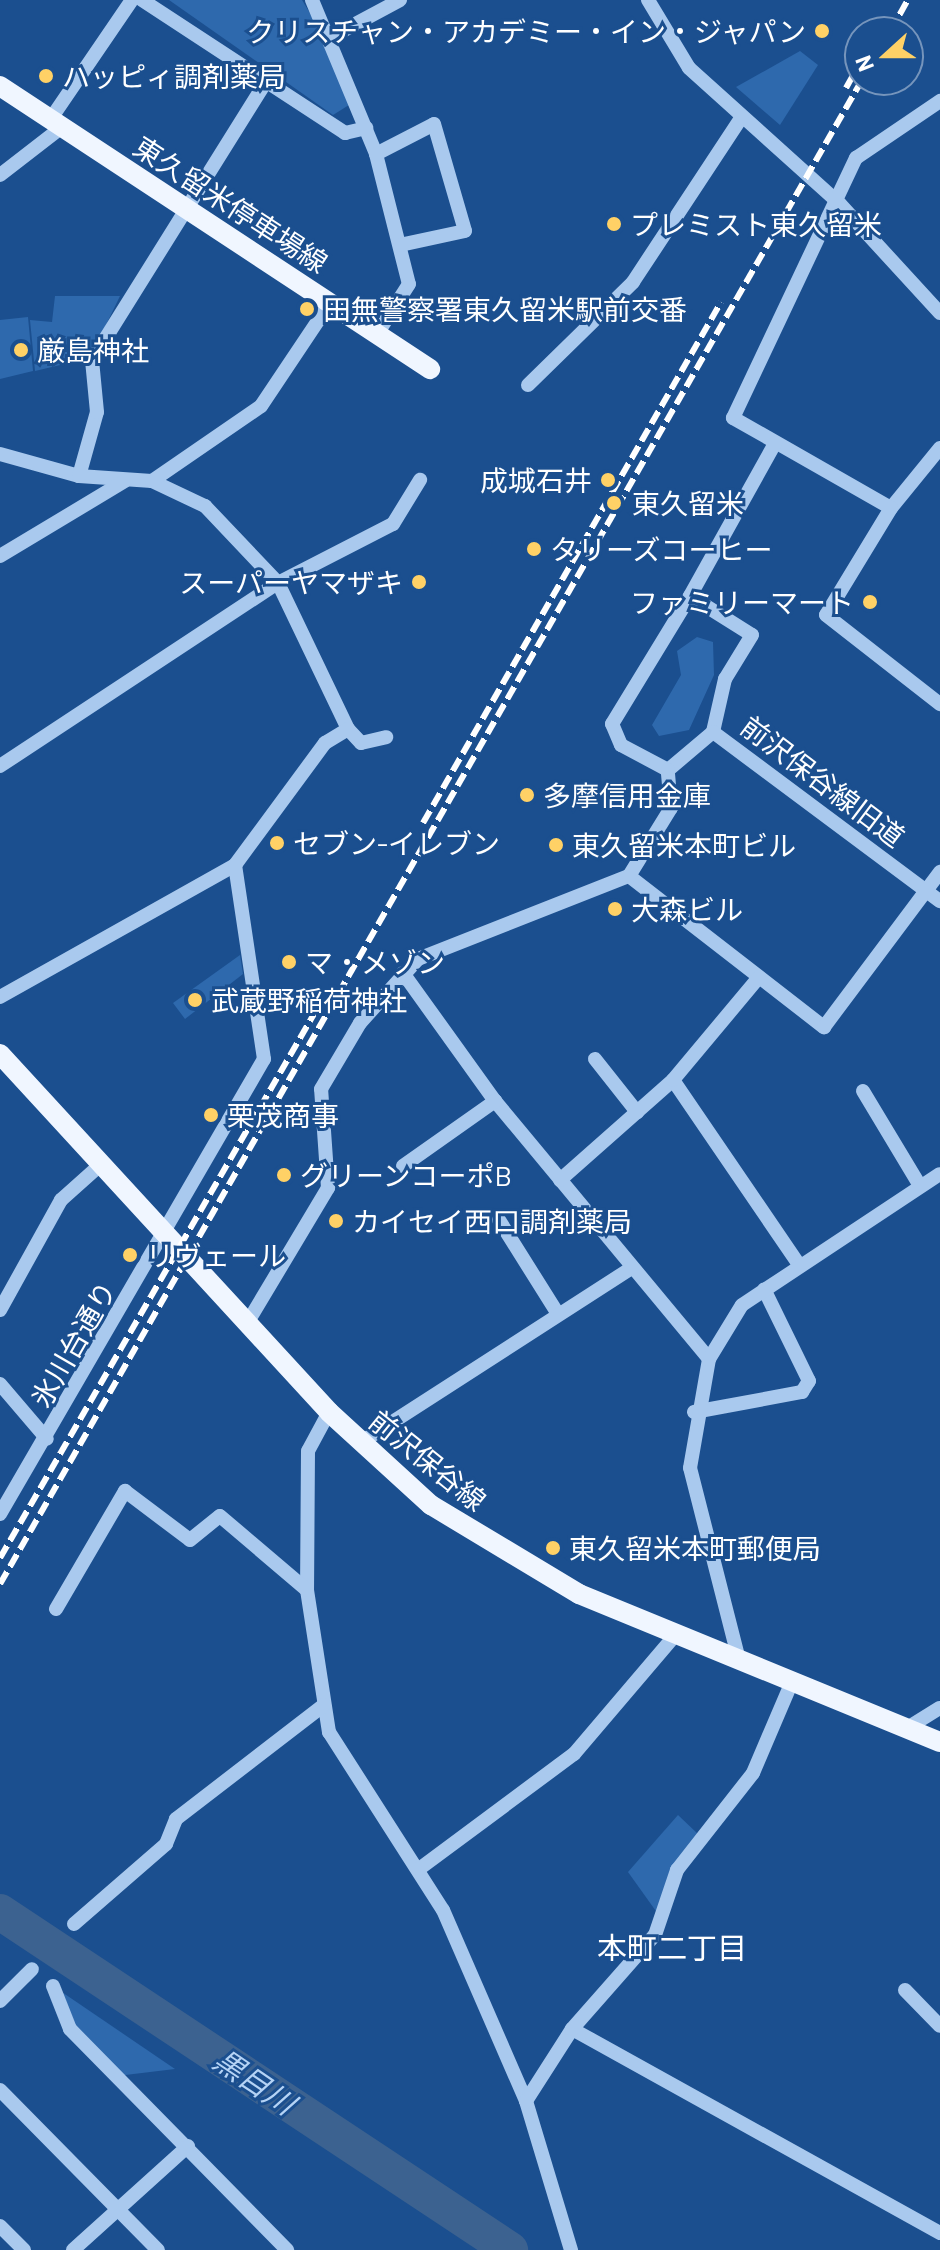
<!DOCTYPE html>
<html>
<head>
<meta charset="utf-8">
<style>
  body { margin:0 }
  #map { position:relative; width:940px; height:2250px; overflow:hidden; background:#1b4f8f; font-family:Barlow,"Noto Sans JP",sans-serif }
  div>[style] { position:absolute }
  [style*='--x'] { left:calc(var(--x)*1px); top:calc(var(--y)*1px); width:calc(var(--w)*1px); rotate:calc(var(--a)*1deg) }
  .green>* { inset:0; background:#2e69ad }
  .river>* { height:36px; margin:-18px; padding:0 18px; transform-origin:18px; border-radius:18px; background:#3c6290 }
  .minor>* { height:14px; margin:-7px; padding:0 7px; transform-origin:7px; border-radius:7px; background:#a9c9ee }
  .major>* { height:20px; margin:-10px; padding:0 10px; transform-origin:10px; border-radius:10px; background:#f0f6ff }
  .rail>* { height:6px; margin-top:-3px; transform-origin:0; background:repeating-linear-gradient(90deg,#fff 0 14px,transparent 0 20px) }
  .dots>* { width:22px; height:22px; translate:-50% -50%; box-sizing:border-box; border:4px solid #1b4f8f; border-radius:50% }
  span { translate:-50% -50%; white-space:nowrap; text-align:center; line-height:1.15; -webkit-text-stroke:6px #1b4f8f; paint-order:stroke }
  .poi-label { font-size:28px; color:#fff }
  .right { translate:-100% -50%; text-align:right }
  .left { translate:0 -50%; text-align:left }
  .street-label { font-size:28px; color:#fff }
  .neighbourhood-label { font-size:30px; color:#fff }
  .water-label { font-size:30px; color:#b5d3f5; font-style:italic }
  .north { position:absolute; left:844px; top:16px; width:80px; height:80px; box-sizing:border-box; background:#1b4f8f; border:2px solid #7695bc; border-radius:50%; rotate:249deg; font-size:22px; font-weight:700; line-height:32px; text-align:center; color:#fff }
  .north::after { content:''; display:block; margin:auto; width:28px; height:36px; background:#ffd166; clip-path:polygon(50% 0,100% 100%,50% 72%,0 100%) }
</style>
</head>
<body>
<div id="map">
  <div class="green">
    <div style="clip-path:polygon(169px 0,302px 0,327px 41px,349px 105px,333px 115px)"></div>
    <div style="clip-path:polygon(800px 51px,818px 65px,780px 125px,736px 87px)"></div>
    <div style="clip-path:polygon(55px 296px,120px 296px,90px 358px,35px 371px,30px 320px,52px 322px)"></div>
    <div style="clip-path:polygon(28px 317px,33px 371px,0 379px,0 320px)"></div>
    <div style="clip-path:polygon(697px 637px,713px 642px,714px 675px,689px 730px,659px 736px,652px 725px,681px 675px,677px 651px)"></div>
    <div style="clip-path:polygon(240px 955px,243px 974px,185px 1019px,173px 1003px)"></div>
    <div style="clip-path:polygon(678px 1815px,699px 1835px,658px 1914px,628px 1872px)"></div>
    <div style="clip-path:polygon(53px 1986px,175px 2069px,117px 2076px,70px 2029px)"></div>
  </div>
  <div class="river">
    <div style="--x:0;--y:1912;--w:612;--a:33.53"></div>
  </div>
  <div class="minor">
    <div style="--x:142;--y:0;--w:243;--a:33.2"></div>
    <div style="--x:345;--y:133;--w:22;--a:-13"></div>
    <div style="--x:312;--y:0;--w:167;--a:67.4"></div>
    <div style="--x:376;--y:154;--w:134;--a:75.8"></div>
    <div style="--x:409;--y:284;--w:59;--a:122.6"></div>
    <div style="--x:648;--y:0;--w:79;--a:58.9"></div>
    <div style="--x:689;--y:68;--w:203;--a:42"></div>
    <div style="--x:840;--y:204;--w:148;--a:47.5"></div>
    <div style="--x:333;--y:36;--w:76;--a:-28.2"></div>
    <div style="--x:50;--y:120;--w:145;--a:-55.7"></div>
    <div style="--x:376;--y:154;--w:65;--a:-27.3"></div>
    <div style="--x:434;--y:124;--w:111;--a:73.8"></div>
    <div style="--x:465;--y:231;--w:66;--a:167.8"></div>
    <div style="--x:0;--y:175;--w:78;--a:-37.7"></div>
    <div style="--x:528;--y:385;--w:147;--a:-44.4"></div>
    <div style="--x:633;--y:282;--w:198;--a:-56.6"></div>
    <div style="--x:940;--y:448;--w:77;--a:129.2"></div>
    <div style="--x:891;--y:508;--w:125;--a:121.3"></div>
    <div style="--x:826;--y:615;--w:145;--a:38"></div>
    <div style="--x:0;--y:454;--w:82;--a:15.6"></div>
    <div style="--x:79;--y:476;--w:73;--a:3.9"></div>
    <div style="--x:152;--y:481;--w:59;--a:25.3"></div>
    <div style="--x:205;--y:506;--w:106;--a:46.5"></div>
    <div style="--x:278;--y:583;--w:162;--a:64.4"></div>
    <div style="--x:348;--y:729;--w:19;--a:47"></div>
    <div style="--x:361;--y:743;--w:26;--a:-13"></div>
    <div style="--x:79;--y:476;--w:66;--a:-74.3"></div>
    <div style="--x:97;--y:412;--w:52;--a:-95.5"></div>
    <div style="--x:92;--y:360;--w:324;--a:-58"></div>
    <div style="--x:152;--y:481;--w:132;--a:-34.5"></div>
    <div style="--x:261;--y:406;--w:124;--a:-56.2"></div>
    <div style="--x:891;--y:508;--w:182;--a:-150.3"></div>
    <div style="--x:733;--y:418;--w:288;--a:-64.7"></div>
    <div style="--x:856;--y:158;--w:102;--a:-34.2"></div>
    <div style="--x:0;--y:556;--w:146;--a:-31"></div>
    <div style="--x:690;--y:596;--w:73;--a:32.2"></div>
    <div style="--x:752;--y:635;--w:52;--a:121.5"></div>
    <div style="--x:725;--y:679;--w:54;--a:102.8"></div>
    <div style="--x:713;--y:732;--w:59;--a:139.8"></div>
    <div style="--x:668;--y:770;--w:53;--a:-152"></div>
    <div style="--x:621;--y:745;--w:23;--a:-113"></div>
    <div style="--x:612;--y:724;--w:150;--a:-58.6"></div>
    <div style="--x:690;--y:596;--w:175;--a:-60.9"></div>
    <div style="--x:713;--y:732;--w:283;--a:36.7"></div>
    <div style="--x:0;--y:766;--w:333;--a:-33.4"></div>
    <div style="--x:278;--y:583;--w:129;--a:-27.2"></div>
    <div style="--x:393;--y:524;--w:52;--a:-58.5"></div>
    <div style="--x:629;--y:876;--w:247;--a:37.8"></div>
    <div style="--x:824;--y:1027;--w:194;--a:-53.2"></div>
    <div style="--x:403;--y:973;--w:158;--a:54.3"></div>
    <div style="--x:495;--y:1101;--w:335;--a:50.3"></div>
    <div style="--x:0;--y:997;--w:270;--a:-29.3"></div>
    <div style="--x:235;--y:865;--w:152;--a:-53.6"></div>
    <div style="--x:325;--y:743;--w:27;--a:-31"></div>
    <div style="--x:595;--y:1059;--w:68;--a:51.6"></div>
    <div style="--x:673;--y:1080;--w:225;--a:55.7"></div>
    <div style="--x:863;--y:1091;--w:111;--a:59"></div>
    <div style="--x:403;--y:1166;--w:113;--a:-35.2"></div>
    <div style="--x:560;--y:1180;--w:151;--a:-41.5"></div>
    <div style="--x:673;--y:1080;--w:134;--a:-50.1"></div>
    <div style="--x:499;--y:1220;--w:111;--a:57.9"></div>
    <div style="--x:0;--y:1310;--w:126;--a:-61"></div>
    <div style="--x:61;--y:1200;--w:51;--a:-41.8"></div>
    <div style="--x:246;--y:1325;--w:160;--a:-59.1"></div>
    <div style="--x:328;--y:1188;--w:99;--a:-94"></div>
    <div style="--x:321;--y:1089;--w:77;--a:-59.4"></div>
    <div style="--x:360;--y:1023;--w:86;--a:-47.8"></div>
    <div style="--x:418;--y:959;--w:227;--a:-21.5"></div>
    <div style="--x:629;--y:876;--w:80;--a:-58.3"></div>
    <div style="--x:671;--y:808;--w:38;--a:-95"></div>
    <div style="--x:0;--y:1384;--w:72;--a:49.5"></div>
    <div style="--x:329;--y:1412;--w:44;--a:118.3"></div>
    <div style="--x:308;--y:1451;--w:139;--a:90.4"></div>
    <div style="--x:307;--y:1590;--w:144;--a:81.2"></div>
    <div style="--x:329;--y:1732;--w:211;--a:57.4"></div>
    <div style="--x:443;--y:1910;--w:208;--a:66.5"></div>
    <div style="--x:526;--y:2101;--w:156;--a:73.2"></div>
    <div style="--x:694;--y:1412;--w:110;--a:-10.5"></div>
    <div style="--x:802;--y:1392;--w:13;--a:-58"></div>
    <div style="--x:809;--y:1381;--w:102;--a:-116.1"></div>
    <div style="--x:360;--y:1443;--w:321;--a:-32.8"></div>
    <div style="--x:0;--y:1514;--w:526;--a:-59.88"></div>
    <div style="--x:264;--y:1059;--w:196;--a:-98.5"></div>
    <div style="--x:56;--y:1609;--w:137;--a:-59.7"></div>
    <div style="--x:125;--y:1491;--w:81;--a:37"></div>
    <div style="--x:190;--y:1540;--w:38;--a:-39"></div>
    <div style="--x:220;--y:1516;--w:114;--a:40.4"></div>
    <div style="--x:739;--y:1660;--w:198;--a:-104.3"></div>
    <div style="--x:690;--y:1468;--w:111;--a:-80.1"></div>
    <div style="--x:709;--y:1359;--w:63;--a:-58.6"></div>
    <div style="--x:742;--y:1305;--w:237;--a:-33.5"></div>
    <div style="--x:909;--y:1727;--w:36;--a:-32"></div>
    <div style="--x:419;--y:1869;--w:193;--a:-36.6"></div>
    <div style="--x:574;--y:1754;--w:157;--a:-49.6"></div>
    <div style="--x:74;--y:1924;--w:122;--a:-41"></div>
    <div style="--x:166;--y:1844;--w:27;--a:-68"></div>
    <div style="--x:176;--y:1819;--w:187;--a:-37.6"></div>
    <div style="--x:53;--y:1986;--w:46;--a:68.4"></div>
    <div style="--x:70;--y:2029;--w:310;--a:45.5"></div>
    <div style="--x:905;--y:1990;--w:50;--a:45.8"></div>
    <div style="--x:0;--y:2001;--w:45;--a:-45"></div>
    <div style="--x:572;--y:2029;--w:421;--a:29"></div>
    <div style="--x:0;--y:2090;--w:225;--a:45.4"></div>
    <div style="--x:526;--y:2101;--w:85;--a:-57.4"></div>
    <div style="--x:572;--y:2029;--w:125;--a:-48.6"></div>
    <div style="--x:655;--y:1935;--w:69;--a:-71.3"></div>
    <div style="--x:677;--y:1870;--w:123;--a:-51.9"></div>
    <div style="--x:753;--y:1773;--w:102;--a:-66.9"></div>
    <div style="--x:0;--y:2226;--w:34;--a:45"></div>
    <div style="--x:73;--y:2250;--w:155;--a:-42.1"></div>
  </div>
  <div class="major">
    <div style="--x:0;--y:86;--w:515;--a:33.35"></div>
    <div style="--x:0;--y:1054;--w:486;--a:47.4"></div>
    <div style="--x:329;--y:1412;--w:138;--a:42.4"></div>
    <div style="--x:431;--y:1505;--w:173;--a:31"></div>
    <div style="--x:579;--y:1594;--w:390;--a:22.3"></div>
  </div>
  <div class="rail">
    <div style="--x:890;--y:32;--w:37;--a:-61"></div>
    <div style="--x:846;--y:88;--w:29;--a:-61"></div>
    <div style="--x:423;--y:823;--w:600;--a:-60.23"></div>
    <div style="--x:0;--y:1558;--w:636;--a:-60.01"></div>
    <div style="--x:0;--y:1584;--w:1734;--a:-60.18"></div>
  </div>
  <div class="dots">
    <div style="left:822px;top:31px;background:#ffd166"></div>
    <div style="left:46px;top:76px;background:#ffd166"></div>
    <div style="left:614px;top:224px;background:#ffd166"></div>
    <div style="left:307px;top:309px;background:#ffd166"></div>
    <div style="left:21px;top:350px;background:#ffd166"></div>
    <div style="left:608px;top:480px;background:#ffd166"></div>
    <div style="left:614px;top:503px;background:#ffd166"></div>
    <div style="left:534px;top:549px;background:#ffd166"></div>
    <div style="left:419px;top:582px;background:#ffd166"></div>
    <div style="left:870px;top:602px;background:#ffd166"></div>
    <div style="left:527px;top:795px;background:#ffd166"></div>
    <div style="left:277px;top:843px;background:#ffd166"></div>
    <div style="left:556px;top:845px;background:#ffd166"></div>
    <div style="left:615px;top:909px;background:#ffd166"></div>
    <div style="left:289px;top:962px;background:#ffd166"></div>
    <div style="left:195px;top:1000px;background:#ffd166"></div>
    <div style="left:211px;top:1115px;background:#ffd166"></div>
    <div style="left:284px;top:1175px;background:#ffd166"></div>
    <div style="left:336px;top:1221px;background:#ffd166"></div>
    <div style="left:130px;top:1255px;background:#ffd166"></div>
    <div style="left:553px;top:1548px;background:#ffd166"></div>
  </div>
  <div class="poi-label">
    <span class="right" style="left:806px;top:31px">クリスチャン・アカデミー・イン・ジャパン</span>
    <span class="left" style="left:62px;top:76px">ハッピィ調剤薬局</span>
    <span class="left" style="left:630px;top:224px">プレミスト東久留米</span>
    <span class="left" style="left:323px;top:309px">田無警察署東久留米駅前交番</span>
    <span class="left" style="left:37px;top:350px">厳島神社</span>
    <span class="right" style="left:592px;top:480px">成城石井</span>
    <span class="left" style="left:632px;top:503px">東久留米</span>
    <span class="left" style="left:550px;top:549px">タリーズコーヒー</span>
    <span class="right" style="left:403px;top:582px">スーパーヤマザキ</span>
    <span class="right" style="left:854px;top:602px">ファミリーマート</span>
    <span class="left" style="left:543px;top:795px">多摩信用金庫</span>
    <span class="left" style="left:293px;top:843px">セブン-イレブン</span>
    <span class="left" style="left:572px;top:845px">東久留米本町ビル</span>
    <span class="left" style="left:631px;top:909px">大森ビル</span>
    <span class="left" style="left:305px;top:962px">マ・メゾン</span>
    <span class="left" style="left:211px;top:1000px">武蔵野稲荷神社</span>
    <span class="left" style="left:227px;top:1115px">栗茂商事</span>
    <span class="left" style="left:300px;top:1175px">グリーンコーポB</span>
    <span class="left" style="left:352px;top:1221px">カイセイ西口調剤薬局</span>
    <span class="left" style="left:146px;top:1255px">リヴェール</span>
    <span class="left" style="left:569px;top:1548px">東久留米本町郵便局</span>
  </div>
  <div class="street-label">
    <span style="left:231px;top:204px;rotate:33deg">東久留米停車場線</span>
    <span style="left:823px;top:781px;rotate:37deg">前沢保谷線旧道</span>
    <span style="left:73px;top:1344px;rotate:-60deg">氷川台通り</span>
    <span style="left:428px;top:1460px;rotate:39deg">前沢保谷線</span>
  </div>
  <div class="neighbourhood-label">
    <span style="left:672px;top:1947px">本町二丁目</span>
  </div>
  <div class="water-label">
    <span style="left:255px;top:2081px;rotate:34deg">黒目川</span>
  </div>
  <div class="north">N</div>
</div>
</body>
</html>
